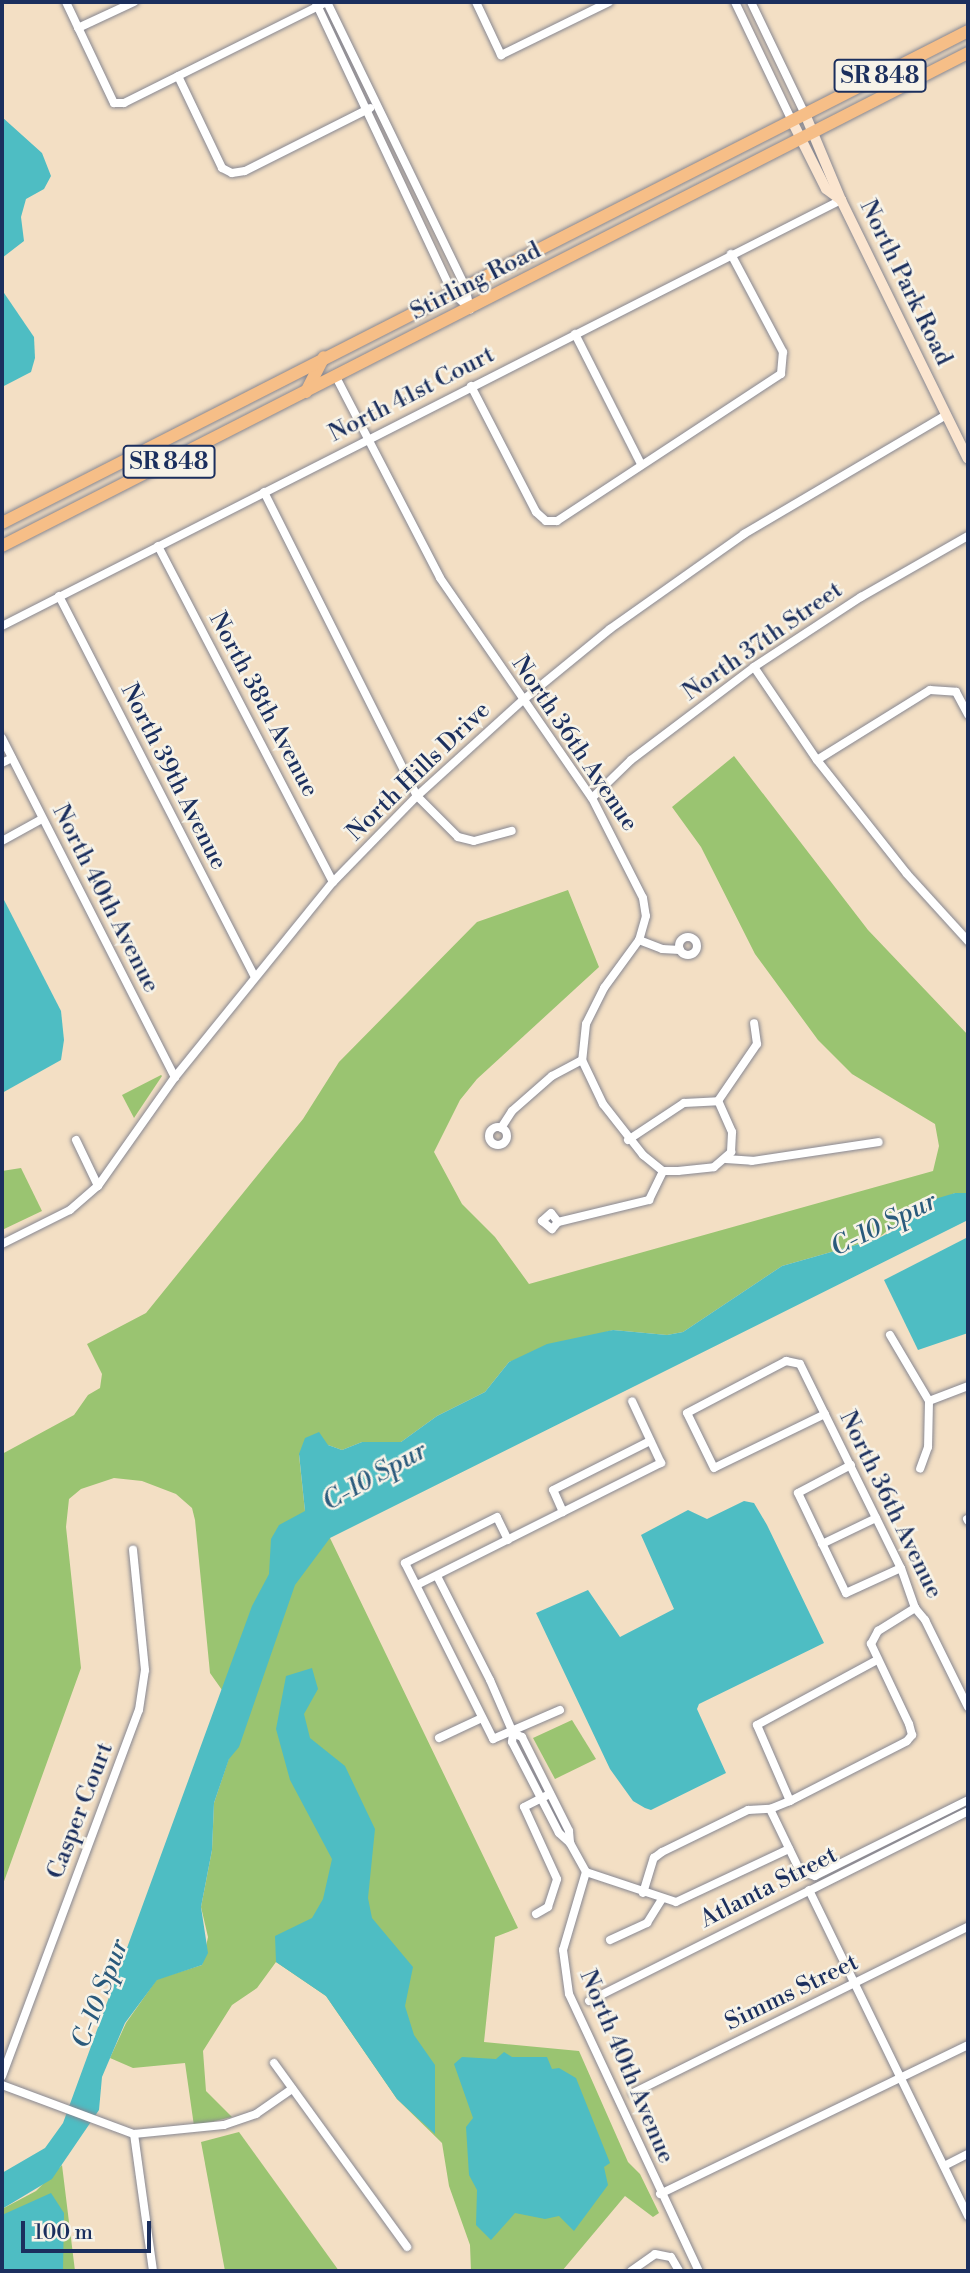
<!DOCTYPE html>
<html>
<head>
<meta charset="utf-8">
<style>
  body { margin:0 }
  #map { position:relative; width:970px; height:2273px; overflow:hidden; background:#f3dfc4; font-family:"Libre Bodoni",serif }
  div>[style] { position:absolute }
  [style*='--x'] { left:calc(var(--x)*1px); top:calc(var(--y)*1px); width:calc(var(--w)*1px); rotate:calc(var(--a)*1deg) }
  .green>* { inset:0; background:#9ac471 }
  .water>* { inset:0; background:#4ebdc3 }
  .roads { filter:drop-shadow(0 0 2px #878791) drop-shadow(0 0 2px #878791) }
  .street>* { height:8px; margin:-4px; padding:0 4px; transform-origin:4px; border-radius:4px; background:#fff }
  .street>.ring { margin:-4px; padding:0; box-sizing:content-box; background:none; border:8px solid #fff; border-radius:50% }
  .secondary>* { height:10px; margin:-5px; padding:0 5px; transform-origin:5px; border-radius:5px; background:#fbe5cf }
  .primary>* { height:12px; margin:-6px; padding:0 6px; transform-origin:6px; border-radius:6px; background:#f6be87 }
  span { translate:-50% -50%; white-space:nowrap; text-align:center; line-height:1.15; -webkit-text-stroke:5px #f7f3e8; paint-order:stroke }
  .shield-label span { padding:2px 5px; background:#f7f3e8; border:2px solid; border-radius:5px; -webkit-text-stroke-width:0 }
  .shield-label { font-size:23px; color:#1b2f5e; font-weight:700 }
  .street-label { font-size:24px; color:#1b2f5e }
  .water-label { font-size:26px; color:#2a5a7c; font-style:italic }
  .frame { position:absolute; inset:0; border:4px solid #1b2f5e; pointer-events:none }
  .scale { position:absolute; left:21px; top:2221px; width:130px; height:32px; box-sizing:border-box; border:4px solid #1b2f5e; border-top:0; padding-left:9px; font-size:21px; line-height:24px; white-space:nowrap; color:#1b2f5e; -webkit-text-stroke:5px #f7f3e8; paint-order:stroke }
</style>
</head>
<body>
<div id="map">
  <div class="green">
    <div style="clip-path:polygon(734px 756px,868px 930px,968px 1035px,968px 1193px,955px 1193px,910px 1213px,877px 1239px,782px 1266px,683px 1332px,667px 1335px,613px 1330px,509px 1362px,485px 1392px,437px 1416px,401px 1442px,362px 1442px,342px 1450px,328px 1445px,299px 1455px,305px 1511px,330px 1538px,518px 1928px,495px 1937px,484px 2042px,579px 2051px,628px 2162px,640px 2174px,659px 2213px,653px 2217px,625px 2196px,562px 2271px,471px 2271px,470px 2245px,449px 2186px,442px 2143px,397px 2099px,326px 1996px,276px 1962px,257px 1988px,232px 2005px,203px 2051px,206px 2091px,232px 2117px,194px 2126px,185px 2063px,133px 2068px,110px 2058px,126px 2023px,157px 1979px,202px 1965px,208px 1937px,201px 1907px,212px 1850px,214px 1803px,229px 1758px,222px 1690px,210px 1673px,195px 1520px,192px 1508px,176px 1494px,142px 1481px,114px 1478px,81px 1489px,69px 1499px,66px 1527px,81px 1668px,2px 1887px,2px 1454px,74px 1415px,88px 1395px,100px 1388px,102px 1374px,87px 1344px,146px 1313px,303px 1119px,339px 1062px,477px 922px,568px 890px,599px 967px,477px 1079px,460px 1100px,434px 1152px,462px 1204px,495px 1237px,529px 1284px,933px 1171px,939px 1146px,935px 1124px,852px 1074px,818px 1040px,755px 954px,701px 847px,672px 807px)"></div>
    <div style="clip-path:polygon(161px 1075px,162px 1076px,134px 1118px,122px 1095px)"></div>
    <div style="clip-path:polygon(21px 1168px,42px 1211px,2px 1230px,2px 1171px)"></div>
    <div style="clip-path:polygon(572px 1720px,596px 1759px,555px 1779px,533px 1738px)"></div>
    <div style="clip-path:polygon(239px 2132px,283px 2193px,339px 2271px,225px 2271px,201px 2142px)"></div>
    <div style="clip-path:polygon(62px 2165px,75px 2271px,2px 2271px,2px 2209px,36px 2191px)"></div>
  </div>
  <div class="water">
    <div style="clip-path:polygon(2px 117px,42px 153px,51px 176px,44px 189px,26px 199px,21px 217px,24px 241px,2px 258px)"></div>
    <div style="clip-path:polygon(2px 290px,34px 337px,35px 358px,31px 372px,2px 387px)"></div>
    <div style="clip-path:polygon(2px 896px,61px 1011px,64px 1040px,61px 1060px,2px 1093px)"></div>
    <div style="clip-path:polygon(955px 1193px,968px 1193px,968px 1220px,330px 1538px,295px 1585px,239px 1747px,229px 1759px,214px 1803px,212px 1850px,201px 1907px,208px 1953px,202px 1965px,157px 1980px,125px 2023px,102px 2077px,99px 2110px,52px 2179px,2px 2209px,2px 2173px,45px 2148px,63px 2123px,252px 1606px,269px 1574px,271px 1539px,279px 1525px,305px 1511px,299px 1454px,305px 1438px,319px 1432px,328px 1445px,342px 1450px,362px 1442px,401px 1442px,437px 1416px,485px 1392px,509px 1362px,547px 1344px,613px 1330px,667px 1335px,683px 1332px,782px 1266px,877px 1239px,898px 1228px,925px 1202px)"></div>
    <div style="clip-path:polygon(968px 1237px,968px 1333px,918px 1350px,884px 1280px)"></div>
    <div style="clip-path:polygon(744px 1501px,754px 1503px,767px 1525px,824px 1643px,699px 1704px,697px 1709px,726px 1773px,651px 1810px,645px 1808px,633px 1801px,610px 1769px,536px 1613px,588px 1590px,620px 1637px,674px 1609px,641px 1535px,688px 1510px,707px 1519px)"></div>
    <div style="clip-path:polygon(312px 1668px,318px 1689px,304px 1714px,310px 1738px,345px 1766px,375px 1829px,368px 1898px,372px 1918px,413px 1967px,405px 2006px,414px 2035px,435px 2065px,435px 2134px,397px 2099px,326px 1996px,276px 1962px,275px 1936px,312px 1918px,323px 1899px,332px 1859px,290px 1780px,276px 1729px,286px 1676px)"></div>
    <div style="clip-path:polygon(504px 2052px,512px 2057px,547px 2057px,552px 2069px,559px 2068px,576px 2078px,610px 2163px,604px 2167px,608px 2185px,574px 2231px,559px 2216px,545px 2219px,515px 2213px,491px 2240px,476px 2225px,477px 2190px,469px 2175px,466px 2127px,473px 2118px,454px 2064px,462px 2057px,496px 2059px)"></div>
    <div style="clip-path:polygon(51px 2193px,64px 2213px,63px 2271px,2px 2271px,2px 2215px)"></div>
  </div>
  <div class="roads">
    <div class="street">
      <div style="--x:66;--y:2;--w:112;--a:64.6"></div>
      <div style="--x:114;--y:103;--w:10;--a:0"></div>
      <div style="--x:124;--y:103;--w:227;--a:-26.5"></div>
      <div style="--x:327;--y:2;--w:316;--a:64.1"></div>
      <div style="--x:465;--y:286;--w:24;--a:78"></div>
      <div style="--x:476;--y:2;--w:59;--a:64.7"></div>
      <div style="--x:501;--y:55;--w:120;--a:-26.1"></div>
      <div style="--x:735;--y:2;--w:132;--a:64.4"></div>
      <div style="--x:751;--y:2;--w:124;--a:64.3"></div>
      <div style="--x:316;--y:3;--w:319;--a:64.8"></div>
      <div style="--x:452;--y:292;--w:25;--a:43"></div>
      <div style="--x:78;--y:28;--w:62;--a:-24.9"></div>
      <div style="--x:178;--y:76;--w:102;--a:64.4"></div>
      <div style="--x:222;--y:168;--w:11;--a:27"></div>
      <div style="--x:232;--y:173;--w:13;--a:-9"></div>
      <div style="--x:245;--y:171;--w:140;--a:-26.7"></div>
      <div style="--x:575;--y:334;--w:146;--a:63.1"></div>
      <div style="--x:336;--y:377;--w:226;--a:62.6"></div>
      <div style="--x:440;--y:578;--w:267;--a:55.4"></div>
      <div style="--x:592;--y:798;--w:112;--a:63"></div>
      <div style="--x:643;--y:898;--w:18;--a:81"></div>
      <div style="--x:646;--y:916;--w:25;--a:106"></div>
      <div style="--x:639;--y:940;--w:59;--a:126.1"></div>
      <div style="--x:604;--y:988;--w:40;--a:116.6"></div>
      <div style="--x:586;--y:1024;--w:36;--a:96"></div>
      <div style="--x:582;--y:1060;--w:49;--a:64.5"></div>
      <div style="--x:603;--y:1104;--w:65;--a:51.9"></div>
      <div style="--x:643;--y:1155;--w:26;--a:39"></div>
      <div style="--x:663;--y:1171;--w:15;--a:0"></div>
      <div style="--x:678;--y:1171;--w:36;--a:-6"></div>
      <div style="--x:714;--y:1167;--w:23;--a:-41"></div>
      <div style="--x:731;--y:1152;--w:20;--a:-87"></div>
      <div style="--x:732;--y:1132;--w:34;--a:-114"></div>
      <div style="--x:471;--y:386;--w:142;--a:62.7"></div>
      <div style="--x:536;--y:512;--w:13;--a:42"></div>
      <div style="--x:546;--y:521;--w:11;--a:0"></div>
      <div style="--x:557;--y:521;--w:268;--a:-33.3"></div>
      <div style="--x:781;--y:374;--w:22;--a:-85"></div>
      <div style="--x:783;--y:352;--w:111;--a:-118"></div>
      <div style="--x:264;--y:492;--w:340;--a:63.3"></div>
      <div style="--x:417;--y:796;--w:58;--a:45"></div>
      <div style="--x:458;--y:837;--w:16;--a:14"></div>
      <div style="--x:474;--y:841;--w:39;--a:-15"></div>
      <div style="--x:158;--y:546;--w:379;--a:62.5"></div>
      <div style="--x:59;--y:596;--w:427;--a:62.8"></div>
      <div style="--x:2;--y:626;--w:941;--a:-26.92"></div>
      <div style="--x:754;--y:667;--w:112;--a:55.9"></div>
      <div style="--x:817;--y:760;--w:145;--a:51.7"></div>
      <div style="--x:907;--y:874;--w:91;--a:47.7"></div>
      <div style="--x:2;--y:738;--w:381;--a:63"></div>
      <div style="--x:817;--y:760;--w:133;--a:-31.8"></div>
      <div style="--x:930;--y:690;--w:26;--a:4"></div>
      <div style="--x:956;--y:692;--w:26;--a:62"></div>
      <div style="--x:2;--y:763;--w:11;--a:-27"></div>
      <div style="--x:592;--y:798;--w:54;--a:-44.3"></div>
      <div style="--x:631;--y:760;--w:154;--a:-37.1"></div>
      <div style="--x:754;--y:667;--w:128;--a:-33.2"></div>
      <div style="--x:861;--y:597;--w:123;--a:-29.7"></div>
      <div style="--x:2;--y:841;--w:46;--a:-28.8"></div>
      <div class="ring" style="left:679px;top:937px;width:10px;height:10px"></div>
      <div style="--x:639;--y:940;--w:25;--a:21"></div>
      <div style="--x:662;--y:949;--w:18;--a:3"></div>
      <div style="--x:718;--y:1101;--w:69;--a:-55.6"></div>
      <div style="--x:757;--y:1044;--w:21;--a:-98"></div>
      <div class="ring" style="left:489px;top:1127px;width:10px;height:10px"></div>
      <div style="--x:501;--y:1128;--w:20;--a:-57"></div>
      <div style="--x:512;--y:1111;--w:53;--a:-41.2"></div>
      <div style="--x:552;--y:1076;--w:34;--a:-28"></div>
      <div style="--x:76;--y:1140;--w:51;--a:64.4"></div>
      <div style="--x:628;--y:1140;--w:67;--a:-33.5"></div>
      <div style="--x:684;--y:1103;--w:34;--a:-3"></div>
      <div style="--x:726;--y:1159;--w:26;--a:4"></div>
      <div style="--x:752;--y:1161;--w:128;--a:-8.5"></div>
      <div style="--x:558;--y:1222;--w:11;--a:-128"></div>
      <div style="--x:551;--y:1213;--w:12;--a:138"></div>
      <div style="--x:542;--y:1221;--w:13;--a:39"></div>
      <div style="--x:552;--y:1229;--w:9;--a:-49"></div>
      <div style="--x:558;--y:1222;--w:94;--a:-13.6"></div>
      <div style="--x:649;--y:1200;--w:32;--a:-64"></div>
      <div style="--x:2;--y:1244;--w:76;--a:-26.6"></div>
      <div style="--x:70;--y:1210;--w:37;--a:-41"></div>
      <div style="--x:98;--y:1186;--w:133;--a:-54.8"></div>
      <div style="--x:175;--y:1077;--w:251;--a:-51"></div>
      <div style="--x:333;--y:882;--w:120;--a:-45.7"></div>
      <div style="--x:417;--y:796;--w:143;--a:-42.2"></div>
      <div style="--x:523;--y:700;--w:112;--a:-39.2"></div>
      <div style="--x:610;--y:629;--w:164;--a:-35.3"></div>
      <div style="--x:744;--y:534;--w:234;--a:-30.5"></div>
      <div style="--x:890;--y:1335;--w:77;--a:59.4"></div>
      <div style="--x:929;--y:1401;--w:46;--a:91.2"></div>
      <div style="--x:928;--y:1447;--w:23;--a:110"></div>
      <div style="--x:929;--y:1401;--w:42;--a:-21"></div>
      <div style="--x:825;--y:1414;--w:123;--a:154.1"></div>
      <div style="--x:714;--y:1468;--w:61;--a:-116.1"></div>
      <div style="--x:687;--y:1413;--w:112;--a:-27.7"></div>
      <div style="--x:786;--y:1361;--w:14;--a:12"></div>
      <div style="--x:800;--y:1364;--w:228;--a:63.7"></div>
      <div style="--x:901;--y:1568;--w:42;--a:70.7"></div>
      <div style="--x:915;--y:1608;--w:16;--a:50"></div>
      <div style="--x:925;--y:1620;--w:97;--a:63.7"></div>
      <div style="--x:851;--y:1465;--w:60;--a:152.2"></div>
      <div style="--x:798;--y:1493;--w:111;--a:64.4"></div>
      <div style="--x:846;--y:1593;--w:60;--a:-24.4"></div>
      <div style="--x:563;--y:1512;--w:24;--a:-114"></div>
      <div style="--x:553;--y:1490;--w:109;--a:-26.8"></div>
      <div style="--x:967;--y:1519;--w:2;--a:63"></div>
      <div style="--x:508;--y:1540;--w:25;--a:-116"></div>
      <div style="--x:497;--y:1517;--w:103;--a:153.4"></div>
      <div style="--x:405;--y:1563;--w:197;--a:63.4"></div>
      <div style="--x:493;--y:1739;--w:73;--a:-23.4"></div>
      <div style="--x:822;--y:1544;--w:60;--a:-25.7"></div>
      <div style="--x:437;--y:1576;--w:117;--a:63"></div>
      <div style="--x:490;--y:1680;--w:58;--a:66.5"></div>
      <div style="--x:513;--y:1733;--w:9;--a:96"></div>
      <div style="--x:512;--y:1742;--w:102;--a:62.7"></div>
      <div style="--x:559;--y:1833;--w:15;--a:42"></div>
      <div style="--x:570;--y:1843;--w:33;--a:61"></div>
      <div style="--x:417;--y:1585;--w:273;--a:-26.6"></div>
      <div style="--x:661;--y:1463;--w:68;--a:-115.1"></div>
      <div style="--x:513;--y:1733;--w:10;--a:24"></div>
      <div style="--x:522;--y:1737;--w:105;--a:63.4"></div>
      <div style="--x:569;--y:1831;--w:12;--a:85"></div>
      <div style="--x:439;--y:1738;--w:47;--a:-24.9"></div>
      <div style="--x:790;--y:1801;--w:83;--a:-113.5"></div>
      <div style="--x:757;--y:1725;--w:136;--a:-28.4"></div>
      <div style="--x:770;--y:1809;--w:69;--a:64.2"></div>
      <div style="--x:800;--y:1871;--w:16;--a:18"></div>
      <div style="--x:815;--y:1876;--w:171;--a:-26.4"></div>
      <div style="--x:586;--y:1872;--w:81;--a:106.4"></div>
      <div style="--x:563;--y:1950;--w:44;--a:82.2"></div>
      <div style="--x:569;--y:1994;--w:306;--a:64.9"></div>
      <div style="--x:586;--y:1872;--w:95;--a:18.4"></div>
      <div style="--x:676;--y:1902;--w:125;--a:-25.1"></div>
      <div style="--x:809;--y:1890;--w:363;--a:64"></div>
      <div style="--x:643;--y:1893;--w:37;--a:-73"></div>
      <div style="--x:654;--y:1858;--w:10;--a:-37"></div>
      <div style="--x:662;--y:1852;--w:96;--a:-26"></div>
      <div style="--x:748;--y:1810;--w:22;--a:-3"></div>
      <div style="--x:770;--y:1809;--w:22;--a:-22"></div>
      <div style="--x:790;--y:1801;--w:131;--a:-27.1"></div>
      <div style="--x:907;--y:1741;--w:8;--a:-50"></div>
      <div style="--x:912;--y:1735;--w:11;--a:-105"></div>
      <div style="--x:909;--y:1724;--w:89;--a:-115.4"></div>
      <div style="--x:871;--y:1644;--w:15;--a:-62"></div>
      <div style="--x:878;--y:1631;--w:44;--a:-31.9"></div>
      <div style="--x:536;--y:1914;--w:14;--a:-30"></div>
      <div style="--x:548;--y:1907;--w:29;--a:-72"></div>
      <div style="--x:557;--y:1879;--w:79;--a:-114.6"></div>
      <div style="--x:524;--y:1807;--w:29;--a:-27"></div>
      <div style="--x:610;--y:1940;--w:41;--a:-24.7"></div>
      <div style="--x:647;--y:1923;--w:28;--a:-58"></div>
      <div style="--x:589;--y:2001;--w:424;--a:-26.6"></div>
      <div style="--x:274;--y:2063;--w:227;--a:54.1"></div>
      <div style="--x:2;--y:2076;--w:391;--a:-69.5"></div>
      <div style="--x:139;--y:1710;--w:40;--a:-81.5"></div>
      <div style="--x:145;--y:1670;--w:121;--a:-95.7"></div>
      <div style="--x:2;--y:2085;--w:141;--a:20.4"></div>
      <div style="--x:134;--y:2134;--w:90;--a:-5.7"></div>
      <div style="--x:224;--y:2125;--w:34;--a:-19"></div>
      <div style="--x:256;--y:2114;--w:44;--a:-34.8"></div>
      <div style="--x:633;--y:2093;--w:374;--a:-26.4"></div>
      <div style="--x:134;--y:2134;--w:138;--a:82.1"></div>
      <div style="--x:944;--y:2166;--w:27;--a:-27"></div>
      <div style="--x:660;--y:2194;--w:342;--a:-25.8"></div>
      <div style="--x:631;--y:2271;--w:29;--a:-35"></div>
      <div style="--x:655;--y:2254;--w:16;--a:11"></div>
      <div style="--x:671;--y:2257;--w:16;--a:60"></div>
    </div>
    <div class="secondary">
      <div style="--x:805;--y:114;--w:93;--a:67.3"></div>
      <div style="--x:841;--y:200;--w:288;--a:63.9"></div>
      <div style="--x:792;--y:121;--w:76;--a:63.4"></div>
      <div style="--x:826;--y:189;--w:19;--a:36"></div>
    </div>
    <div class="primary">
      <div style="--x:306;--y:392;--w:39;--a:-63"></div>
      <div style="--x:2;--y:523;--w:1084;--a:-26.99"></div>
      <div style="--x:2;--y:546;--w:1085;--a:-27.04"></div>
    </div>
  </div>
  <div class="shield-label">
    <span style="left:880px;top:76px">SR 848</span>
    <span style="left:169px;top:462px">SR 848</span>
  </div>
  <div class="street-label">
    <span style="left:476px;top:282px;rotate:-27deg">Stirling Road</span>
    <span style="left:905px;top:283px;rotate:64deg">North Park Road</span>
    <span style="left:412px;top:395px;rotate:-27deg">North 41st Court</span>
    <span style="left:763px;top:642px;rotate:-35deg">North 37th Street</span>
    <span style="left:263px;top:705px;rotate:62deg">North 38th Avenue</span>
    <span style="left:574px;top:744px;rotate:56deg">North 36th Avenue</span>
    <span style="left:419px;top:772px;rotate:-44deg">North Hills Drive</span>
    <span style="left:173px;top:777px;rotate:63deg">North 39th Avenue</span>
    <span style="left:105px;top:899px;rotate:63deg">North 40th Avenue</span>
    <span style="left:890px;top:1505px;rotate:64deg">North 36th Avenue</span>
    <span style="left:81px;top:1811px;rotate:-69deg">Casper Court</span>
    <span style="left:769px;top:1888px;rotate:-27deg">Atlanta Street</span>
    <span style="left:792px;top:1993px;rotate:-26deg">Simms Street</span>
    <span style="left:626px;top:2067px;rotate:67deg">North 40th Avenue</span>
  </div>
  <div class="water-label">
    <span style="left:884px;top:1225px;rotate:-26deg">C-10 Spur</span>
    <span style="left:375px;top:1477px;rotate:-29deg">C-10 Spur</span>
    <span style="left:101px;top:1994px;rotate:-69deg">C-10 Spur</span>
  </div>
  <div class="frame"></div>
  <div class="scale">100 m</div>
</div>
</body>
</html>
